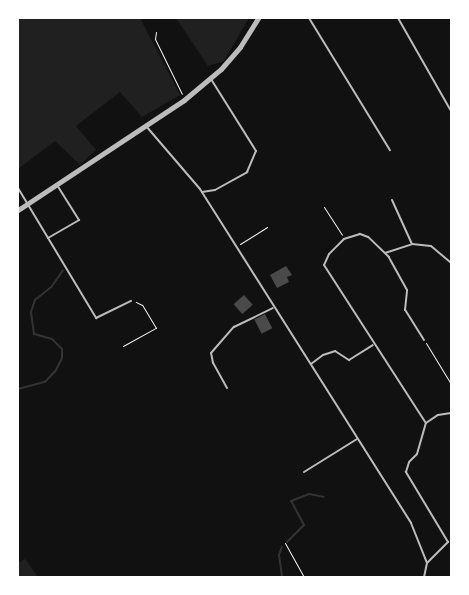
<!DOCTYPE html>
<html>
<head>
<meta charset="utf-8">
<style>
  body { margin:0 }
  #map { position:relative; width:469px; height:595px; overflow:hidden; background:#111; font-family:Commissioner,sans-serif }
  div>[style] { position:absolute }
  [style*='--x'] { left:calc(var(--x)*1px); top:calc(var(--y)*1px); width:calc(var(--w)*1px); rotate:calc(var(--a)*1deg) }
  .green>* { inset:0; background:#202020 }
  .stream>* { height:2px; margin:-1px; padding:0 1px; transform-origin:1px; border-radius:1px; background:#333 }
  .building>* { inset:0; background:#4a4a4a; transform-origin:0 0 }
  .path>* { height:1px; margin:-0.5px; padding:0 0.5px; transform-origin:0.5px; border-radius:0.5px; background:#f5f5f5 }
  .service>* { height:2px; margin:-1px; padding:0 1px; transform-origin:1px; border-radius:1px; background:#bcbcbc }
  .tertiary>* { height:5px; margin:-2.5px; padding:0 2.5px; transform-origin:2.5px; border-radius:2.5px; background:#bcbcbc }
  span { translate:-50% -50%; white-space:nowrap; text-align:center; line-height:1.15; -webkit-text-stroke:4px #fff; paint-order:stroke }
  .frame { position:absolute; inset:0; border:19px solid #fff; pointer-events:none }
</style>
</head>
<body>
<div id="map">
  <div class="green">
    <div style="clip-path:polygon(18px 18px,142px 18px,141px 20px,180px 95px,142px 117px,120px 92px,76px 126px,96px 150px,80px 165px,55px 141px,18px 169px)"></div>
    <div style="clip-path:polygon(176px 18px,249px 18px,224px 61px,208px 66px)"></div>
    <div style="clip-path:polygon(25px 559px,38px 577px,18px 577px,18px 563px)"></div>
  </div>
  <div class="stream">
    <div style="--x:18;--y:389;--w:28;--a:-15"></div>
    <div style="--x:45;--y:382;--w:16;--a:-47"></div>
    <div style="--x:56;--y:370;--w:13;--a:-63"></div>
    <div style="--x:62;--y:358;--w:9;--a:-90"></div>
    <div style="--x:62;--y:349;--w:14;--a:-135"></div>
    <div style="--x:52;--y:339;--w:19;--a:-164"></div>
    <div style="--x:34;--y:334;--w:22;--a:-98"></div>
    <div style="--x:31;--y:312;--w:13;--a:-72"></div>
    <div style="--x:35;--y:300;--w:22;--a:-39"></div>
    <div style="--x:52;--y:286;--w:19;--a:-55"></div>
    <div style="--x:287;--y:542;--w:24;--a:-45"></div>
    <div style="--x:304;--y:525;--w:27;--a:-118"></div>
    <div style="--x:291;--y:501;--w:19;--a:-21"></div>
    <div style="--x:309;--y:494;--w:15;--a:11"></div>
    <div style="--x:282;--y:547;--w:9;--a:111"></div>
    <div style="--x:279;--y:555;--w:22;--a:82"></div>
  </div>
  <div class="building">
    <div style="clip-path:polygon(286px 266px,292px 275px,287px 277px,289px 282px,277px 288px,270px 275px)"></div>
    <div style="left:244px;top:295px;width:13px;height:14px;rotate:48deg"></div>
    <div style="left:265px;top:314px;width:16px;height:12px;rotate:63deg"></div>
  </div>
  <div class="path">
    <div style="--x:156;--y:32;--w:7;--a:98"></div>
    <div style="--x:155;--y:39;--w:61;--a:63.9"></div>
    <div style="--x:324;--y:207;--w:33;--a:57"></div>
    <div style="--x:240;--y:244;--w:32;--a:-32"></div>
    <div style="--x:426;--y:343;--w:48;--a:58.6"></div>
    <div style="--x:123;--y:346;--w:38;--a:-29"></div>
    <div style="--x:156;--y:328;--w:27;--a:-121"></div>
    <div style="--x:142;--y:305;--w:7;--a:-153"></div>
    <div style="--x:285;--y:543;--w:39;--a:61"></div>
  </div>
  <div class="service">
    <div style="--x:309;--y:18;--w:155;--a:58.5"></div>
    <div style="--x:398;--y:18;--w:107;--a:60.3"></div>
    <div style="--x:146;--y:126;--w:83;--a:49.4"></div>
    <div style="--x:200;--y:189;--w:395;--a:57.7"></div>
    <div style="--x:411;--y:523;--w:43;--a:68.2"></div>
    <div style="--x:427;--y:563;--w:14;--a:102"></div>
    <div style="--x:18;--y:188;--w:152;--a:59"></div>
    <div style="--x:96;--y:318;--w:39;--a:-26"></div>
    <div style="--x:202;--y:192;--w:13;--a:-9"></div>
    <div style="--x:215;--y:190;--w:37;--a:-29"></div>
    <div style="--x:247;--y:172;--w:23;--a:-67"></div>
    <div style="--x:256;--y:151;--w:85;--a:-122"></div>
    <div style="--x:392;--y:200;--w:48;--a:65.6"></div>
    <div style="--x:48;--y:238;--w:36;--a:-30"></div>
    <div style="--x:79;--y:220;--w:41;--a:-122.2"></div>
    <div style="--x:385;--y:253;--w:28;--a:-18"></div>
    <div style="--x:412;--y:244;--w:19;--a:6"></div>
    <div style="--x:431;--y:246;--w:26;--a:40"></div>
    <div style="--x:424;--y:340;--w:36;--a:-122"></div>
    <div style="--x:405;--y:310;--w:20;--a:-84"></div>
    <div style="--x:407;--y:290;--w:38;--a:-119"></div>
    <div style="--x:389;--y:257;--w:29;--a:-136"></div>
    <div style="--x:368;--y:237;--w:9;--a:-159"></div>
    <div style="--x:360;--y:234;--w:17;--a:163"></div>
    <div style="--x:344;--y:239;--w:21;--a:135"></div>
    <div style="--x:329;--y:254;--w:12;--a:114"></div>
    <div style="--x:324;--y:265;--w:188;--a:57.2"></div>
    <div style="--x:311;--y:364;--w:15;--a:-37"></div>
    <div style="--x:323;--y:355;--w:13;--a:-18"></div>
    <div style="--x:335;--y:351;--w:17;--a:33"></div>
    <div style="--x:349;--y:360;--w:28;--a:-32"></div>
    <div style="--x:227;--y:388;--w:29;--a:-119"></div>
    <div style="--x:213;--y:363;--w:10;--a:-101"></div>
    <div style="--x:211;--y:353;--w:35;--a:-49"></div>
    <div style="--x:234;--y:327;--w:43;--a:-26"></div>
    <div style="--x:304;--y:472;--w:62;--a:-31.9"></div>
    <div style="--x:427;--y:563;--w:30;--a:-45"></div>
    <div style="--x:448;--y:542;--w:82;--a:-121"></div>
    <div style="--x:406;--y:472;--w:10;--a:-73"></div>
    <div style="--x:409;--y:462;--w:11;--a:-45"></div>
    <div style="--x:417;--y:454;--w:32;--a:-74"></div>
    <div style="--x:426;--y:423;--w:14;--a:-34"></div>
    <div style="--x:438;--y:415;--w:13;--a:-9"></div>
  </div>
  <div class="tertiary">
    <div style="--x:18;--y:210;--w:199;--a:-33.5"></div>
    <div style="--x:184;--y:100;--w:48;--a:-40"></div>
    <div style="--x:221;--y:69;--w:29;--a:-49"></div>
    <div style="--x:240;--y:47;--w:34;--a:-58"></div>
  </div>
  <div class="frame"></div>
</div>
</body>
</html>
